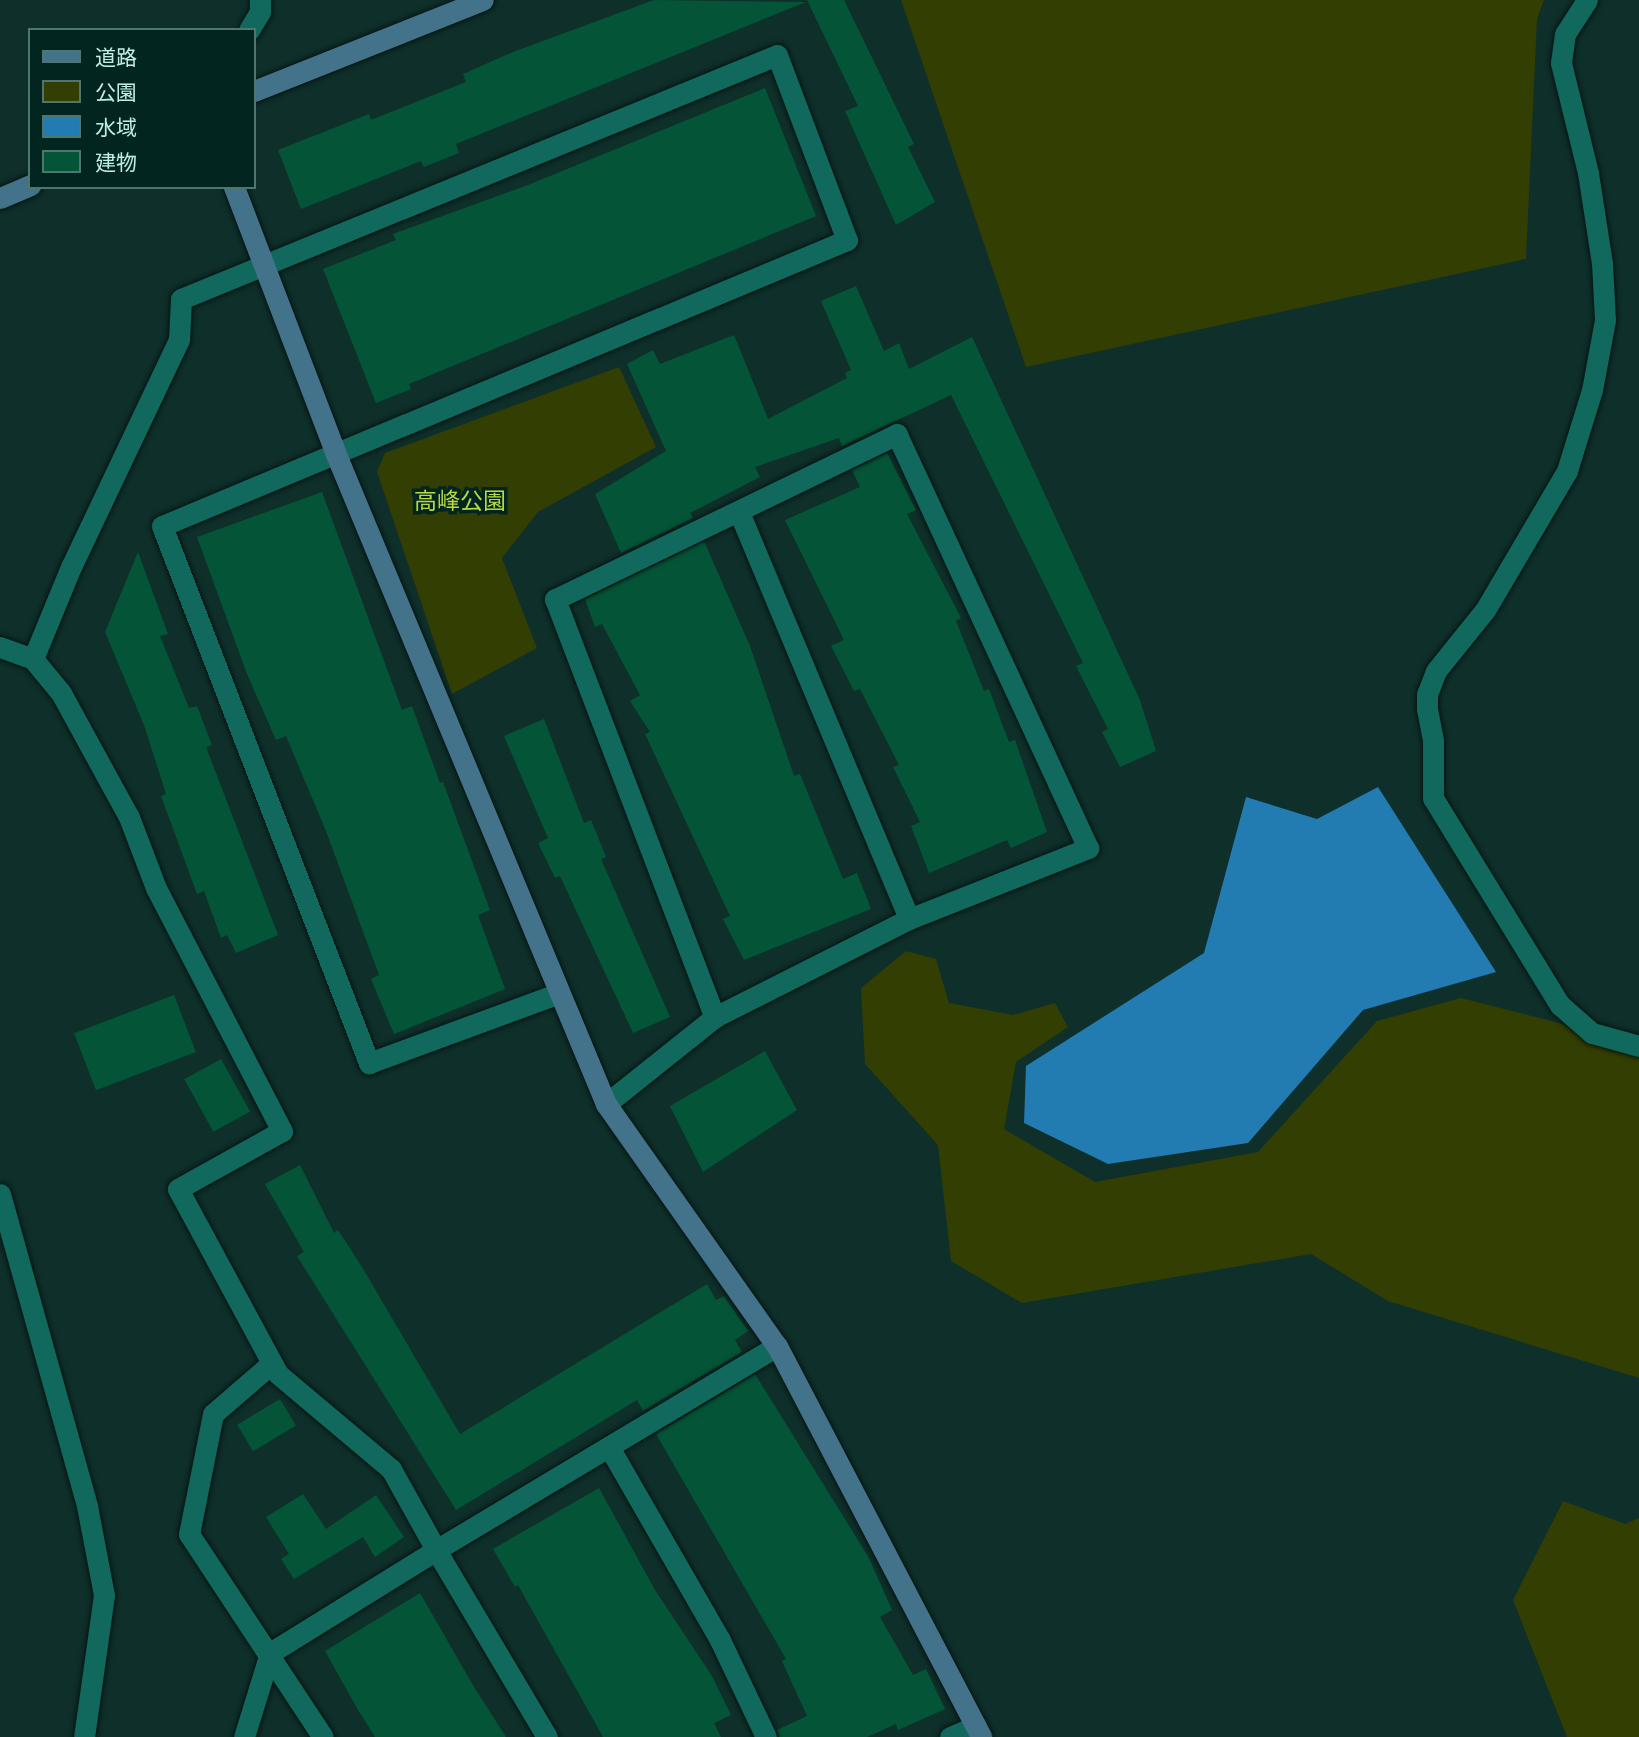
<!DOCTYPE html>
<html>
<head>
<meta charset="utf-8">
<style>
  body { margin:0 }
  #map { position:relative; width:1639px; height:1737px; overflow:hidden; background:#0e2f2a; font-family:Poppins,"Noto Sans JP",sans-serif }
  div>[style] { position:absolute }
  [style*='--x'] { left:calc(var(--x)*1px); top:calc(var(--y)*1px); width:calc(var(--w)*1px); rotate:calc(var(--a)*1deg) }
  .green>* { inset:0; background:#333e03 }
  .water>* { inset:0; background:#227bb1 }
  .building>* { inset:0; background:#045537; transform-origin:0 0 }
  .roads { filter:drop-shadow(0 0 2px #071412) drop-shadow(0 0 2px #071412) }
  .street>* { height:21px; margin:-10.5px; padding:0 10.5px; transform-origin:10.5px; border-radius:10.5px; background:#11685c }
  .secondary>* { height:21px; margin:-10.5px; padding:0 10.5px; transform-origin:10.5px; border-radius:10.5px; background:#43728b }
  span { translate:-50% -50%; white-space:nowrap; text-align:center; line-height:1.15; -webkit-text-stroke:7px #032520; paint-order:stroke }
  .park-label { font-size:23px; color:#b9d942 }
  .legend { position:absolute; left:28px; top:28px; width:228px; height:161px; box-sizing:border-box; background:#032520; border:2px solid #4e756e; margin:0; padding:9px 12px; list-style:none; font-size:21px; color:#bfeee4 }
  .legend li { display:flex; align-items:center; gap:14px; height:35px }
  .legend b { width:35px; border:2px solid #4e756e }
</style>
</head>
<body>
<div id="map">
  <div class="green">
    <div style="clip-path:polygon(901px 0,1544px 0,1537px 19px,1526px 259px,1026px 367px)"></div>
    <div style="clip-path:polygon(619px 367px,656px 447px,538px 512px,502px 558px,537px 648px,452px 694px,377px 472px,385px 453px)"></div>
    <div style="clip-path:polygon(906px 951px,936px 959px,949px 1003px,1013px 1015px,1055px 1003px,1068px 1027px,1016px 1062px,1004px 1129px,1095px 1182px,1258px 1152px,1377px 1021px,1461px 998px,1559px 1023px,1639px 1055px,1639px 1378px,1388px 1301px,1311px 1254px,1022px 1303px,951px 1261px,938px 1145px,865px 1064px,861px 988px)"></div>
    <div style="clip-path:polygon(1563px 1501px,1625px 1524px,1639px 1518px,1639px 1737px,1567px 1737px,1513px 1600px)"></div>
  </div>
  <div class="water">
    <div style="clip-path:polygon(1378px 787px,1496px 972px,1363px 1010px,1248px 1143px,1108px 1164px,1024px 1123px,1026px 1066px,1204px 953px,1246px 797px,1317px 819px)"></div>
  </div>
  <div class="building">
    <div style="clip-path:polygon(654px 0,806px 2px,456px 144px,459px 153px,424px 167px,421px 161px,301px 209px,278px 150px,369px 114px,371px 120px,466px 82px,463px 74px,513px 52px)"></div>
    <div style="clip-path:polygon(807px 0,844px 0,914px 144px,908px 147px,935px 202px,896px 225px,845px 111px,858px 106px)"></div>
    <div style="clip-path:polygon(765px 88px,816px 216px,409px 384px,411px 389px,376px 403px,323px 269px,396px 240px,393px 234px,528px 185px)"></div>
    <div style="clip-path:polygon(856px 286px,884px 351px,899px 343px,909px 369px,972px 337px,1140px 700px,1156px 751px,1120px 767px,1102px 732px,1108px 729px,1076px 666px,1083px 663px,951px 395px,842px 446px,839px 438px,755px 467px,760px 477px,690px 513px,693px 518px,621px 553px,595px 494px,666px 451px,627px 364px,653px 350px,660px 364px,734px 335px,768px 419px,847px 378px,845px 373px,851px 370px,821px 301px)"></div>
    <div style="clip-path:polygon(887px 453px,916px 510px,907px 514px,961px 618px,956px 621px,984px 691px,989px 689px,1009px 742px,1015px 740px,1047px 832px,1011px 848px,1007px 840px,929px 873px,911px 826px,920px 822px,893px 767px,899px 765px,860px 689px,854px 691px,831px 646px,844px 640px,785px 520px,860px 487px,852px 470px)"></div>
    <div style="clip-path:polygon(322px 492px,402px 710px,412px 706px,440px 783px,443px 782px,490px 910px,478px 915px,505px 989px,394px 1034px,371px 979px,379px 975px,326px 831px,286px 736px,276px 740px,247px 674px,197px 537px)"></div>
    <div style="clip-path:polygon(704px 541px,750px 646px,794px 776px,800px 774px,843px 879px,857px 873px,871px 909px,744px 960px,723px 919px,730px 916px,645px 734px,650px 732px,630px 701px,640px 695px,602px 624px,595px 627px,585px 599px)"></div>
    <div style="clip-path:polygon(138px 552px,168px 634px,160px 636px,189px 708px,197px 706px,212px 745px,206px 747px,278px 935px,236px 953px,227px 935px,221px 938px,204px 891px,197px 894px,161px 796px,166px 794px,144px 725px,105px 632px)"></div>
    <div style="clip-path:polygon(544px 719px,584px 823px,591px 820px,606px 857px,601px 859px,670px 1017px,633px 1033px,560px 876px,555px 878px,538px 843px,548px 838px,504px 736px)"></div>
    <div style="left:174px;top:995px;width:61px;height:107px;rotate:69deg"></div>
    <div style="clip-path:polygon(765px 1051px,797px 1110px,703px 1172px,670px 1106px)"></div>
    <div style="left:221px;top:1059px;width:60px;height:42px;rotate:61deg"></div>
    <div style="clip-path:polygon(300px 1165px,334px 1233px,338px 1230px,362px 1267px,460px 1434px,707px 1284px,716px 1300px,724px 1296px,748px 1331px,735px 1340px,742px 1352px,643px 1411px,637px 1400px,456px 1510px,297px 1256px,304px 1252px,265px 1184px)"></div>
    <div style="clip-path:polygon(755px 1374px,869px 1558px,892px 1610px,880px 1617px,913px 1675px,926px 1669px,945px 1709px,898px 1730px,896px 1724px,867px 1737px,779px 1737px,777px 1730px,807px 1716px,782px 1661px,786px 1659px,656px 1434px)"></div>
    <div style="left:280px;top:1399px;width:31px;height:50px;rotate:59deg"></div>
    <div style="clip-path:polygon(599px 1488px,655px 1590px,712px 1676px,731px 1715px,714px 1723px,721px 1737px,603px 1737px,518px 1585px,515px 1587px,493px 1549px)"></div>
    <div style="clip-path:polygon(303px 1494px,326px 1529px,376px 1495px,404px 1537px,375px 1557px,363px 1537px,294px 1579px,281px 1559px,289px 1554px,266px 1517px)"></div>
    <div style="clip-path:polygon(420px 1593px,474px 1687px,506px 1737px,375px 1737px,358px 1710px,325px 1651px)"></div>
  </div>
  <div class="roads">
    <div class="street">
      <div style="--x:1587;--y:0;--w:40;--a:122.9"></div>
      <div style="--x:1565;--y:34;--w:29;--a:98"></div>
      <div style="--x:1561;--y:63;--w:113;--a:76.2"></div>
      <div style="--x:1588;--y:173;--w:91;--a:81.2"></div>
      <div style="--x:1602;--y:263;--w:57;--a:87"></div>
      <div style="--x:1605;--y:320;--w:71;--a:100.5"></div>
      <div style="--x:1592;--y:390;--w:85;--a:107.2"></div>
      <div style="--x:1567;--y:471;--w:161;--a:120.5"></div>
      <div style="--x:1485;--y:610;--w:78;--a:128.8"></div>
      <div style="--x:1436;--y:671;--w:25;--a:111"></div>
      <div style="--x:1427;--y:694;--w:15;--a:90"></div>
      <div style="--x:1427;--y:709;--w:33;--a:79"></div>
      <div style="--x:1433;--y:741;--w:57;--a:90"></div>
      <div style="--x:1433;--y:798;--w:243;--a:58.5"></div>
      <div style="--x:1560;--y:1005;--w:43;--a:41.2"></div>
      <div style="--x:1592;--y:1033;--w:49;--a:15.5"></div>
      <div style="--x:249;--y:30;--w:21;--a:-59"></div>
      <div style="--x:260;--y:12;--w:12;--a:-90"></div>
      <div style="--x:739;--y:512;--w:441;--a:67.3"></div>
      <div style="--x:0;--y:647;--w:35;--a:20"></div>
      <div style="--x:33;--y:659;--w:44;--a:50.5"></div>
      <div style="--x:61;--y:693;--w:141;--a:61.3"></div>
      <div style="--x:129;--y:817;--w:76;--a:69.2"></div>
      <div style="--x:156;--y:888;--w:274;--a:62.6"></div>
      <div style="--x:282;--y:1131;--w:119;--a:150.9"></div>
      <div style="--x:178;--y:1189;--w:210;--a:61.6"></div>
      <div style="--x:278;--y:1374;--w:148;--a:40.1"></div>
      <div style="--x:391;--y:1469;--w:93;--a:60.9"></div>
      <div style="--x:436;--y:1550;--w:397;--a:-30.9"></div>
      <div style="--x:33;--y:659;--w:100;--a:-67.6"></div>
      <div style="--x:71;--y:567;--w:251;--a:-64.6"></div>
      <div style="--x:179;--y:340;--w:41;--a:-87.2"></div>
      <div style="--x:181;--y:299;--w:644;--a:-22.26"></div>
      <div style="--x:777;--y:55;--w:198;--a:69.3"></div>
      <div style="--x:847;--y:240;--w:742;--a:157.34"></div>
      <div style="--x:162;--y:526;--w:576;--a:68.92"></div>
      <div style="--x:369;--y:1063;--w:200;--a:-20.2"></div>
      <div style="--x:606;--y:1104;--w:139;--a:-38.6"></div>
      <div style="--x:715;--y:1017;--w:217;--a:-26.8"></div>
      <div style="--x:909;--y:919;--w:193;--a:-21.6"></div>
      <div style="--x:1088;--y:848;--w:456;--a:-114.8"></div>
      <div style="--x:897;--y:434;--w:380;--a:154.2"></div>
      <div style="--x:555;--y:599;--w:448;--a:69.1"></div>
      <div style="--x:0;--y:1194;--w:324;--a:74.4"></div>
      <div style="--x:87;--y:1506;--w:91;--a:79.2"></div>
      <div style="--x:104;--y:1595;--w:143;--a:98"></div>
      <div style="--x:272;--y:1363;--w:78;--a:139.2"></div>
      <div style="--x:213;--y:1414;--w:122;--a:101.3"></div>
      <div style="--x:189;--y:1534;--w:243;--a:56.6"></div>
      <div style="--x:609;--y:1447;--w:223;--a:60.1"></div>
      <div style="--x:720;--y:1640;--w:107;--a:64.6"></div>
      <div style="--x:244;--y:1737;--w:88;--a:-72.8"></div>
      <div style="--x:270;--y:1653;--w:195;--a:-31.8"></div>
      <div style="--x:436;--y:1550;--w:217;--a:59.3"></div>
      <div style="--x:950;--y:1737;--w:28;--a:-23"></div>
    </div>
    <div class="secondary">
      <div style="--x:254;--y:91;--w:246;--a:-21.7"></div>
      <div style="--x:234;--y:187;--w:284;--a:69.1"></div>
      <div style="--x:335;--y:452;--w:706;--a:67.43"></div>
      <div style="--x:606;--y:1104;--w:296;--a:54.8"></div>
      <div style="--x:777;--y:1346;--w:441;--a:62.4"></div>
      <div style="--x:0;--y:198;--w:33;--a:-23"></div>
    </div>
  </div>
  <div class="park-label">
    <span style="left:460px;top:501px">高峰公園</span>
  </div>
  <ul class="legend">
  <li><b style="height:9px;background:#43728b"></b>道路</li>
  <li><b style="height:19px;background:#333e03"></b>公園</li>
  <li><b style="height:19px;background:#227bb1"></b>水域</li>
  <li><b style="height:19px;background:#045537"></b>建物</li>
  </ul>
</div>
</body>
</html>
